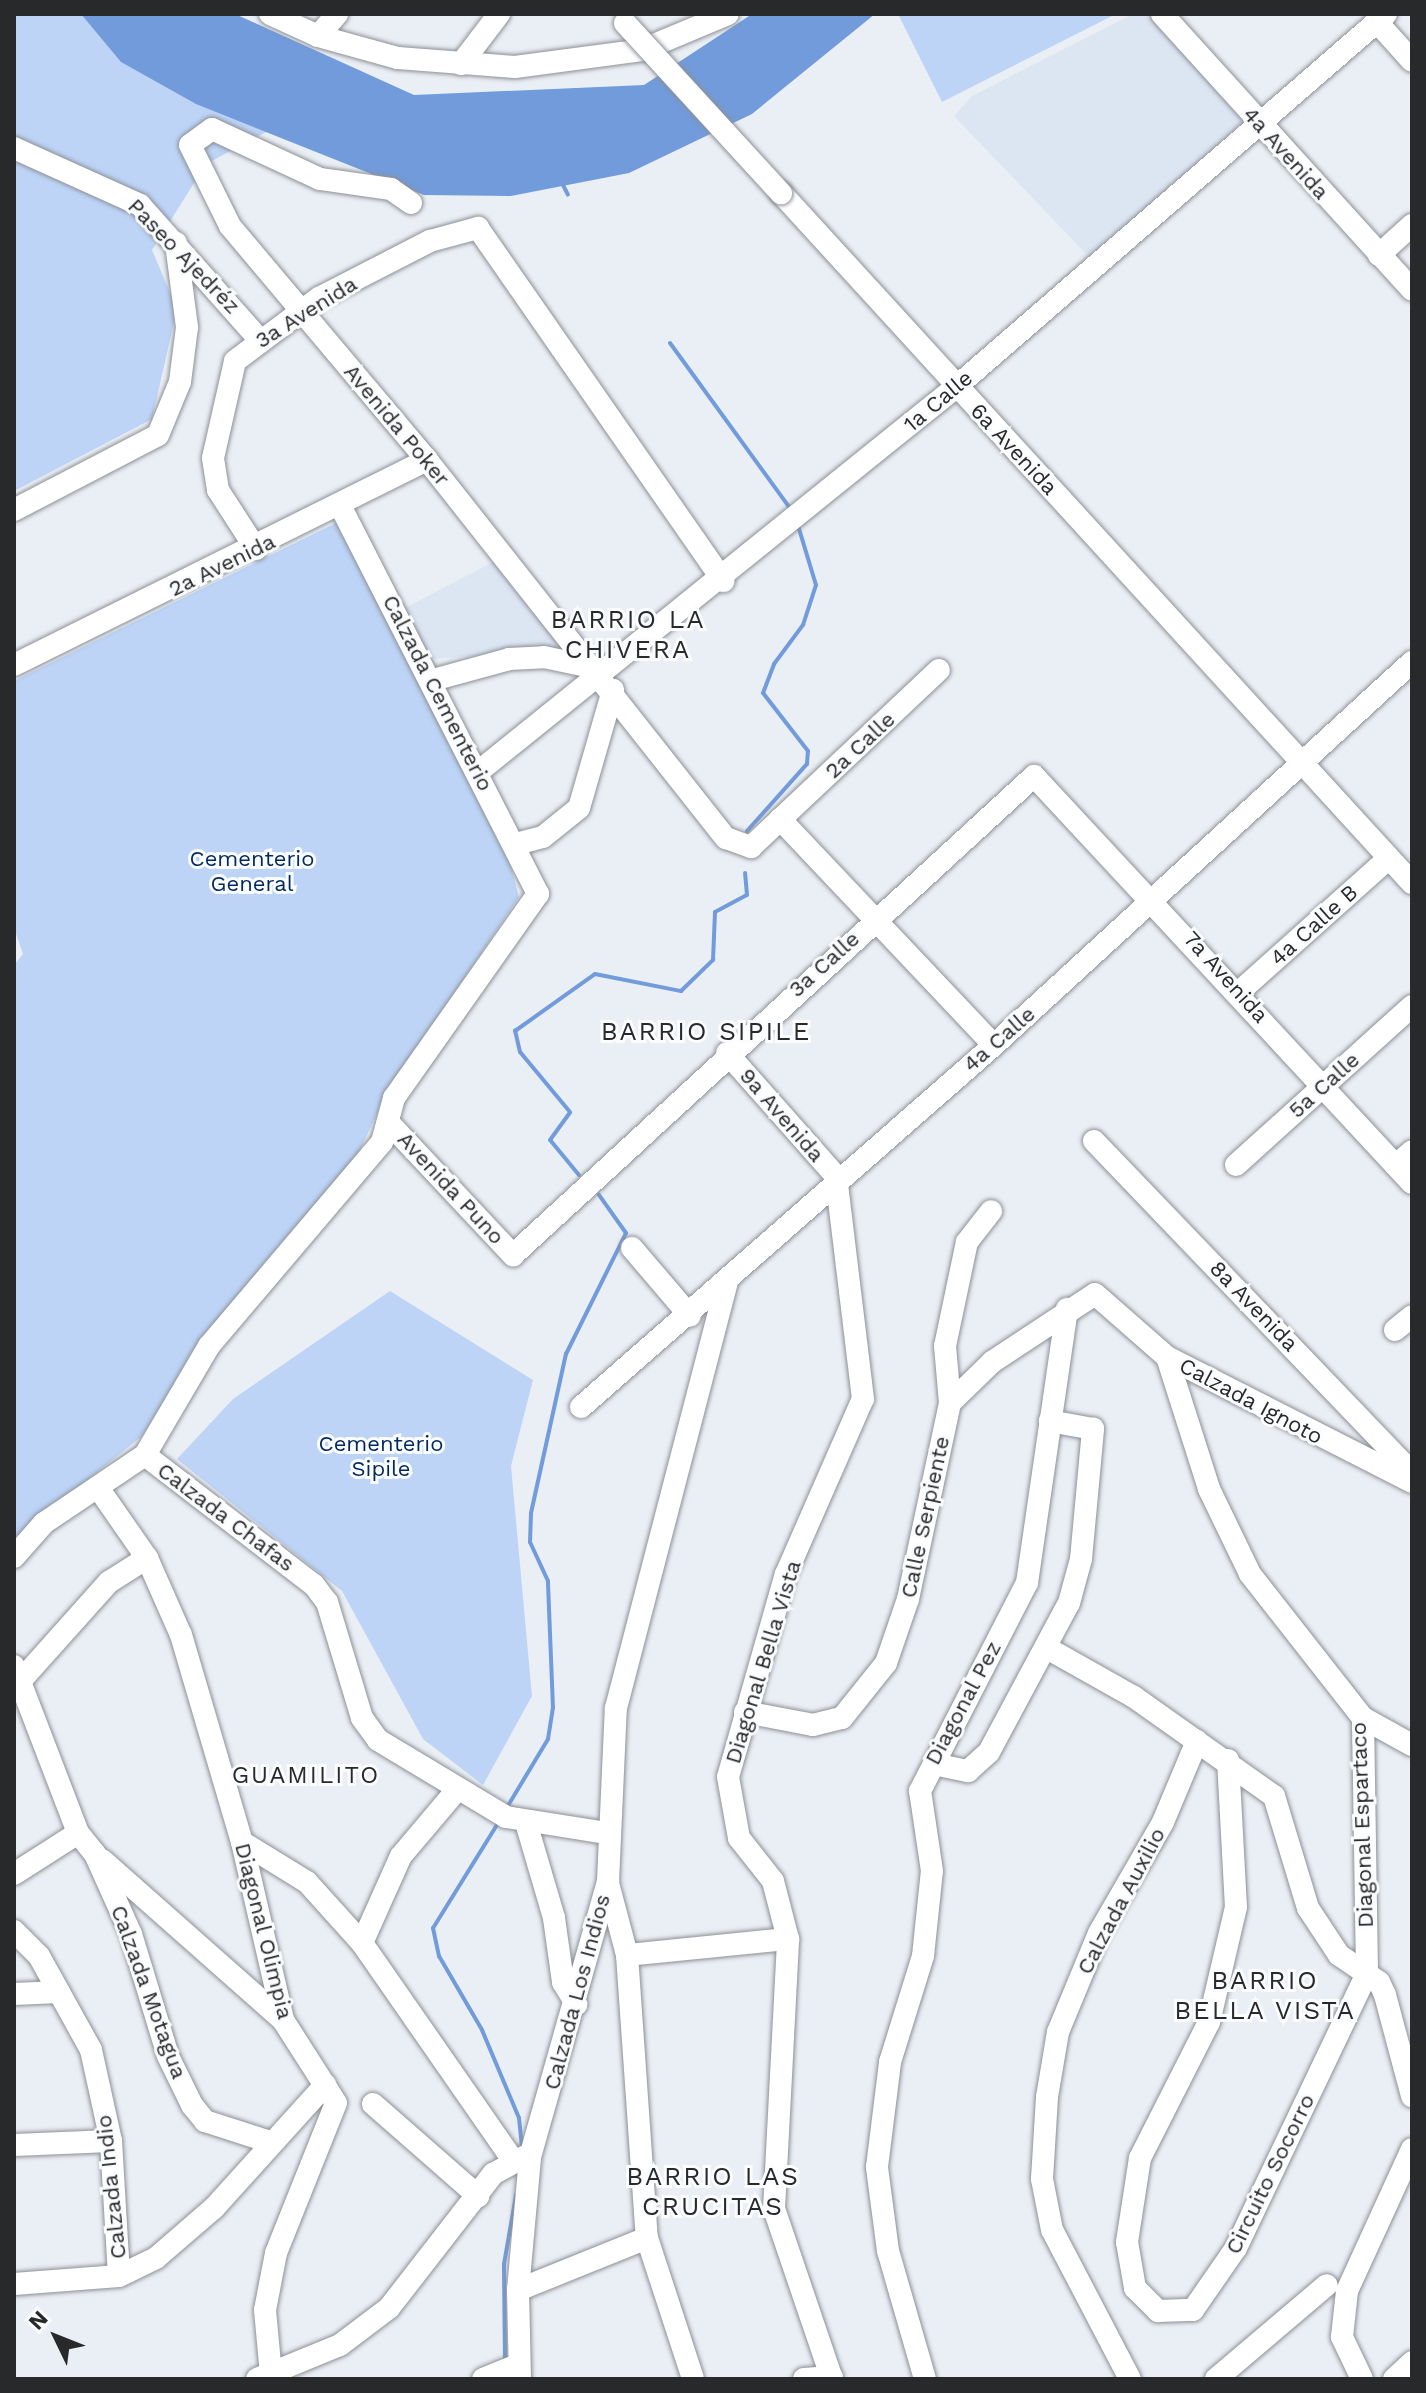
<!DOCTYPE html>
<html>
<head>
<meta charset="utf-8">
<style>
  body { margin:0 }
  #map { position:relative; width:1426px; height:2393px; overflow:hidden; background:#eaeff5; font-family:"Work Sans",sans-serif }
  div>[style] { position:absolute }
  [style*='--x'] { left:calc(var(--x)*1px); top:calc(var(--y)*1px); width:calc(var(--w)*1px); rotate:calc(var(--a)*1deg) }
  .built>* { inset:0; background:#dce5f2 }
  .green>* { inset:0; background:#bdd4f7 }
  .water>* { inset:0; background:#729bdb }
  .stream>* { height:4px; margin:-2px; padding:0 2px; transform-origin:2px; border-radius:2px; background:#729bdb }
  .roads { filter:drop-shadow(0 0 2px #8c9096) drop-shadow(0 0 2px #8c9096) }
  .minor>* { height:22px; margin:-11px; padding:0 11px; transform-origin:11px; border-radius:11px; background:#fff }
  .bridges { filter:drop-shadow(0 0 2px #8c9096) drop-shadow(0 0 2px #8c9096) }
  .minor-bridge>* { height:22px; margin:-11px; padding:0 11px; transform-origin:11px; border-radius:11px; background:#fff }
  span { translate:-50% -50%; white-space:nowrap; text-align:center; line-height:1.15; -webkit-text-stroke:6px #fafcfe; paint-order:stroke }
  .street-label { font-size:22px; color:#27292b }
  .park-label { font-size:22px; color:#01275f }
  .neighbourhood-label { font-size:24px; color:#27292b; letter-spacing:2px }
  .quarter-label { font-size:26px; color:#27292b; letter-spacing:2px }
  .frame { position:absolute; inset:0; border:16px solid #27292b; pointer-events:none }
  .north { position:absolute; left:16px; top:2297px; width:80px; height:80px; -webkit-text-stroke:6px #fafcfe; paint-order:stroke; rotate:313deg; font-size:22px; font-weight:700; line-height:32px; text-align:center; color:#27292b }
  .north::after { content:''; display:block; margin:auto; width:28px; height:36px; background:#27292b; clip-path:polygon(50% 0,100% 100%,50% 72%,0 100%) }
</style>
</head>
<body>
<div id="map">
  <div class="built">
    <div style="clip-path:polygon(1133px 14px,1151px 14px,1253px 126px,1093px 261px,954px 116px,972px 96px)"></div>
    <div style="clip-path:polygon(497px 560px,573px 650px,426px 659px,401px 610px)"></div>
  </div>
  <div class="green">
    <div style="clip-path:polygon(14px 14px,190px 14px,317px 105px,206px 164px,152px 250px,177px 309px,152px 419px,14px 491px)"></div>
    <div style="clip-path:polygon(898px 14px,1116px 14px,942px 102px)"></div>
    <div style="clip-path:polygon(340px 521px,507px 852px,519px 897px,385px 1096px,349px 1174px,202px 1339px,142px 1436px,14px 1540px,14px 965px,23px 954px,14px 928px,14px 681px)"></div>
    <div style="clip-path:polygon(390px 1291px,533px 1380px,511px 1466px,532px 1696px,483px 1785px,423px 1739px,342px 1591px,177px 1459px,233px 1399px)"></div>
  </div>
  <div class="water">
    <div style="clip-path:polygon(81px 14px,235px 14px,414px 95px,644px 85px,752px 14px,875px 14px,752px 114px,629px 173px,511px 196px,424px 195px,196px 104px,121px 62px)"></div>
  </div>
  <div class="stream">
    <div style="--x:562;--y:183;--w:13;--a:63"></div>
    <div style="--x:670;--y:343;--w:208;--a:54"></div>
    <div style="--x:747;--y:831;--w:90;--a:-48.2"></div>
    <div style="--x:807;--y:764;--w:13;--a:-86"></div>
    <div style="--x:808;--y:751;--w:73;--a:-127.8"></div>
    <div style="--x:763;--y:693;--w:31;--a:-69"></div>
    <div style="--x:774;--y:664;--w:49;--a:-53.4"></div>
    <div style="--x:803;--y:625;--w:42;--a:-72"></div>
    <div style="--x:816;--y:585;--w:66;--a:-106.8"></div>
    <div style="--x:579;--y:1175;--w:45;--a:-129.6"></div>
    <div style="--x:550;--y:1140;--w:34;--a:-54"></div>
    <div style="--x:570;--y:1112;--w:78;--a:-129.8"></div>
    <div style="--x:520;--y:1052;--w:22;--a:-103"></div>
    <div style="--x:515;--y:1031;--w:98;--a:-35.5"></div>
    <div style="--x:595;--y:974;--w:88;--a:11.2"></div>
    <div style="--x:681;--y:991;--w:45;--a:-44.1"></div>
    <div style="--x:713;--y:960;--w:48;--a:-87.6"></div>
    <div style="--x:715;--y:912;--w:36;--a:-28"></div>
    <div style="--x:747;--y:895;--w:22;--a:-95"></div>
    <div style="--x:506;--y:1809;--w:82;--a:-59"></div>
    <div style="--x:548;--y:1739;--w:31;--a:-81"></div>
    <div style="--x:553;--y:1708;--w:127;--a:-92.3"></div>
    <div style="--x:548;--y:1581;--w:43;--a:-114.8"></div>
    <div style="--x:530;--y:1542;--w:29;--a:-88"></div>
    <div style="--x:531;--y:1513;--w:163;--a:-77.6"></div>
    <div style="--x:566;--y:1354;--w:135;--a:-63.6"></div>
    <div style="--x:626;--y:1233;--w:47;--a:-125.4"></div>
    <div style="--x:500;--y:1820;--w:127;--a:121.8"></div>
    <div style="--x:433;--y:1928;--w:29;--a:78"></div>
    <div style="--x:439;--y:1956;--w:86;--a:59.8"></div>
    <div style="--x:482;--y:2030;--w:95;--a:67.2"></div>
    <div style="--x:519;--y:2118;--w:29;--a:84"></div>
    <div style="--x:505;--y:2361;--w:97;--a:-90.6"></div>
    <div style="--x:504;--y:2264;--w:70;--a:-80.1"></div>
  </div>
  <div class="roads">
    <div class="minor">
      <div style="--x:270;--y:14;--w:53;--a:24.6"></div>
      <div style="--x:318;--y:36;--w:83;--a:15.4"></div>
      <div style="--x:398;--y:58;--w:117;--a:4.4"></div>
      <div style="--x:515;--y:67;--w:128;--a:-7.6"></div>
      <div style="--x:642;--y:50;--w:93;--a:-22.7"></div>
      <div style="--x:1162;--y:14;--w:372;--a:47.8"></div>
      <div style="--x:1377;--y:22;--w:52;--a:48.1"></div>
      <div style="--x:318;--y:36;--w:29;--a:-49"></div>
      <div style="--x:461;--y:64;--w:63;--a:-52.8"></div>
      <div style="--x:14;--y:148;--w:138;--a:24.3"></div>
      <div style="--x:140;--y:205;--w:178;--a:48.4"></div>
      <div style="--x:781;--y:193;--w:935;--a:47.56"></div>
      <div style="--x:411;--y:203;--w:24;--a:-145"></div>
      <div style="--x:391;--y:189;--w:72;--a:-172"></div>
      <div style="--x:320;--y:179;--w:119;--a:-155.2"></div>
      <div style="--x:212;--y:129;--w:27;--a:144"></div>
      <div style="--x:190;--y:145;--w:90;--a:63.7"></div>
      <div style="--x:230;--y:226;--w:306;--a:49.9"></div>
      <div style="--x:427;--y:460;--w:482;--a:51.7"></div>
      <div style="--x:726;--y:838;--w:27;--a:20"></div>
      <div style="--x:751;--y:847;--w:258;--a:-43.3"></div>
      <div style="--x:1379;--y:255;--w:45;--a:-42.3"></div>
      <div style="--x:14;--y:510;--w:162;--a:-27.5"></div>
      <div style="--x:158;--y:435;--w:57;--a:-67.5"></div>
      <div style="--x:180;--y:382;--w:55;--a:-82.7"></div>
      <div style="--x:187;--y:327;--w:85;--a:-97.5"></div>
      <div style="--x:256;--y:549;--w:70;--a:-122.8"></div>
      <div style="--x:218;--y:490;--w:32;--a:-99"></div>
      <div style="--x:213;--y:458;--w:99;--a:-77.2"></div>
      <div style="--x:235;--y:361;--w:105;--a:-36.9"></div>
      <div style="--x:319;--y:298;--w:125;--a:-27.2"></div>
      <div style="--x:430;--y:241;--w:50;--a:-15.2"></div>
      <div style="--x:478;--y:228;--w:430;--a:55.2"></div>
      <div style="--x:14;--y:665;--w:461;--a:-26.4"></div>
      <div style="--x:433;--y:680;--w:79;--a:-15.4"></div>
      <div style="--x:509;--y:659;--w:35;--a:-3"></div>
      <div style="--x:544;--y:657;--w:53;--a:11.9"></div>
      <div style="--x:478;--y:772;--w:614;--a:-38.85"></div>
      <div style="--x:956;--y:387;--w:569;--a:-40.94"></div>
      <div style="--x:780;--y:819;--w:311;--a:46.6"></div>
      <div style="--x:516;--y:844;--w:28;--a:-15"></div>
      <div style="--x:543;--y:837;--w:46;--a:-38.9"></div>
      <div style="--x:579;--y:808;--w:123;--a:-73.9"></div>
      <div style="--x:1239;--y:992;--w:201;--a:-41.8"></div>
      <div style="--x:727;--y:1053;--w:164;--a:48.5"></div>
      <div style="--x:388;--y:1122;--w:183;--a:46.8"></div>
      <div style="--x:513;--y:1255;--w:708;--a:-42.59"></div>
      <div style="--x:1034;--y:776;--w:555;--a:47.12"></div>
      <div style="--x:1094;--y:1141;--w:460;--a:46.2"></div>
      <div style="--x:1236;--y:1165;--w:237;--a:-42.1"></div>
      <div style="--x:1396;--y:1165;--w:21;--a:-41"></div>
      <div style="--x:632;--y:1248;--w:89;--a:49.5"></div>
      <div style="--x:1395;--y:1330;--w:22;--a:-39"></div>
      <div style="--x:1167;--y:1357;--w:139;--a:72.3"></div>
      <div style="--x:1209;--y:1489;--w:94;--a:64.2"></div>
      <div style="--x:1250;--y:1574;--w:183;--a:51.9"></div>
      <div style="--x:1363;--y:1718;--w:56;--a:28.9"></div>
      <div style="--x:950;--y:1403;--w:59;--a:-44.3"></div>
      <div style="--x:992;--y:1362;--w:123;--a:-33.4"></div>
      <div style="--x:1095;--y:1294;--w:96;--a:41.2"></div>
      <div style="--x:1167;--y:1357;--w:275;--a:27"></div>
      <div style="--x:581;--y:1407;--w:549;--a:-41.23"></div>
      <div style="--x:994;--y:1045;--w:567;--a:-42.5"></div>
      <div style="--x:145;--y:1455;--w:213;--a:37.6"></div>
      <div style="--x:314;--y:1585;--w:21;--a:53"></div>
      <div style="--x:327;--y:1602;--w:121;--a:73.2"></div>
      <div style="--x:362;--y:1718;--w:27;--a:54"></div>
      <div style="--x:378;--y:1740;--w:149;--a:31"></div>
      <div style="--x:506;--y:1817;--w:101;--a:9.1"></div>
      <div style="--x:99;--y:1489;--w:84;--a:55.2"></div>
      <div style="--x:147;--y:1558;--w:84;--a:66.2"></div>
      <div style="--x:181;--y:1635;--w:216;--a:73.6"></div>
      <div style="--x:242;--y:1842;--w:183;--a:77"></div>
      <div style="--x:283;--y:2020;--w:98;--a:57.4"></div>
      <div style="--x:336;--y:2103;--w:162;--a:111.8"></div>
      <div style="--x:276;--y:2253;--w:58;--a:100.9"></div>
      <div style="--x:265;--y:2310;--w:65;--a:84.7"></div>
      <div style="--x:14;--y:1557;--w:45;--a:-48.6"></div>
      <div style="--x:44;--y:1523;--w:122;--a:-34"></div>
      <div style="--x:145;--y:1455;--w:126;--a:-59.6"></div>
      <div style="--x:209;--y:1346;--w:267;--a:-49.7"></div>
      <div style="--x:382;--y:1142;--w:46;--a:-74.7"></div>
      <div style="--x:394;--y:1098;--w:250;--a:-54.8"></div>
      <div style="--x:538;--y:894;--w:436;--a:-117"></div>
      <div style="--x:1047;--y:1648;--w:100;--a:29.4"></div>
      <div style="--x:1134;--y:1697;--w:171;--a:35.3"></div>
      <div style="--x:1274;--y:1796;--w:117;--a:73.1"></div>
      <div style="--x:1308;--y:1908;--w:56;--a:56.6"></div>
      <div style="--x:1339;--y:1955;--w:48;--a:34"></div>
      <div style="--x:1379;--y:1982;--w:14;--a:65"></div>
      <div style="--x:1385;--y:1995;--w:105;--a:75"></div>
      <div style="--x:14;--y:1666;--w:179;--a:69"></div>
      <div style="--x:78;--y:1833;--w:27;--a:51"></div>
      <div style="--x:95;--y:1854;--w:88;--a:65.8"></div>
      <div style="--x:131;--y:1934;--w:127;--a:73.1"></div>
      <div style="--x:168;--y:2056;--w:55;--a:63.9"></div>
      <div style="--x:192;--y:2105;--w:21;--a:51"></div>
      <div style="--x:205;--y:2121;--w:68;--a:17.9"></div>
      <div style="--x:15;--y:1687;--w:141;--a:-48.2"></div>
      <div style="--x:109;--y:1582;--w:45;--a:-32.3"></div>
      <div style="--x:745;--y:1712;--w:69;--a:10.8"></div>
      <div style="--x:813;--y:1725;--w:30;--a:-14"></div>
      <div style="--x:842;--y:1718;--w:70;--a:-51.3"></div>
      <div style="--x:886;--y:1663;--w:68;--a:-71"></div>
      <div style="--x:908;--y:1599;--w:200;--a:-77.9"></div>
      <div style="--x:950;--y:1403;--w:57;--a:-95"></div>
      <div style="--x:945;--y:1346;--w:106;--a:-78.1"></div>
      <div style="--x:967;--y:1242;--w:39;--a:-52"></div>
      <div style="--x:1363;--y:1718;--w:255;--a:89.1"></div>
      <div style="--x:1228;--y:1760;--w:147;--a:86.9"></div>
      <div style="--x:1236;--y:1907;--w:118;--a:103.2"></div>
      <div style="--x:1209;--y:2022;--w:153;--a:116.9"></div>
      <div style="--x:1140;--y:2158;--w:85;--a:98.8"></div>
      <div style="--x:1127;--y:2242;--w:47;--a:80.1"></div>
      <div style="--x:1135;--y:2288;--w:33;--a:45"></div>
      <div style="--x:1158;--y:2311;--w:35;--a:-2"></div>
      <div style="--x:1193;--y:2310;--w:75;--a:-55.3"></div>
      <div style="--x:1236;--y:2248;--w:305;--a:-64.5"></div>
      <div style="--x:934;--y:1764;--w:35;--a:12"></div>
      <div style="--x:968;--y:1771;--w:28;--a:-42"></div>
      <div style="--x:989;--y:1752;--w:169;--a:-61.8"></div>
      <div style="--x:1069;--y:1603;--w:46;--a:-74.7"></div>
      <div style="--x:1081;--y:1559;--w:131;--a:-84.7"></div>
      <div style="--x:1093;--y:1429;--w:44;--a:-169.5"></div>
      <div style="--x:527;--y:1826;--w:96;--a:73.6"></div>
      <div style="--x:554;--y:1918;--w:65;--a:82"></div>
      <div style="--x:563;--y:1982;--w:26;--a:59"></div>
      <div style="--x:242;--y:1842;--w:76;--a:31.6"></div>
      <div style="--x:307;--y:1882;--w:82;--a:48"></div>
      <div style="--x:362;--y:1943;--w:263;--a:55.2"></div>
      <div style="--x:102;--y:1860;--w:242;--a:41.5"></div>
      <div style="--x:14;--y:1874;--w:76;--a:-32.6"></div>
      <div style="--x:608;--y:1883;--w:74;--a:75.2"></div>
      <div style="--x:627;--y:1955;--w:284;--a:86"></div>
      <div style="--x:647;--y:2238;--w:148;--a:71.9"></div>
      <div style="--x:14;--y:1931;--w:35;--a:45"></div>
      <div style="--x:39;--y:1956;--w:107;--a:61"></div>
      <div style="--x:91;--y:2050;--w:93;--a:77.6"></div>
      <div style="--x:111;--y:2141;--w:135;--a:86.6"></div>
      <div style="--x:362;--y:1943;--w:95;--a:-65.9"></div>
      <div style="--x:401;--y:1856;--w:84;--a:-49.8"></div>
      <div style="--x:627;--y:1955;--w:162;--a:-5.7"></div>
      <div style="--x:14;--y:1994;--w:45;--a:-2.5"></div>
      <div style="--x:373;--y:2104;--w:140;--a:41.2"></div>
      <div style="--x:14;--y:2145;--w:97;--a:-2.4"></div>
      <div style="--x:14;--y:2284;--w:105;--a:-4.4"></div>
      <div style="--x:119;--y:2276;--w:41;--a:-25.9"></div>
      <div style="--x:156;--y:2258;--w:77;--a:-40.8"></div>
      <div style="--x:214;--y:2208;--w:166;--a:-47.9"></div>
      <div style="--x:518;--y:2290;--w:139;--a:-22"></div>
      <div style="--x:257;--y:2379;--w:90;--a:-22.3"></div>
      <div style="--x:340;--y:2345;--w:61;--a:-37.1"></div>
      <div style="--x:389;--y:2308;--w:170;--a:-52.2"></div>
      <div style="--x:493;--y:2174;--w:35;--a:-29"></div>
      <div style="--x:483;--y:2379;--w:38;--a:-22"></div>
      <div style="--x:520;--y:2379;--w:89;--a:-91.3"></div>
      <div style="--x:518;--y:2290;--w:134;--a:-84.8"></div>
      <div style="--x:530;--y:2157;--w:287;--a:-74.2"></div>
      <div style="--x:608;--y:1881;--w:173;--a:-87.4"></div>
      <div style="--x:616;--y:1708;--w:441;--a:-75.4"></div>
      <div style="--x:804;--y:2379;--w:28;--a:-4"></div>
      <div style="--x:832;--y:2379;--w:180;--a:-108.8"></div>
      <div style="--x:774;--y:2209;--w:270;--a:-87"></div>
      <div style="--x:788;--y:1939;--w:60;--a:-104.5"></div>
      <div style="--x:773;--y:1881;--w:55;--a:-128.3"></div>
      <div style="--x:739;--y:1838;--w:62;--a:-100.2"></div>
      <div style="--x:728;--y:1777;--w:211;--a:-74.1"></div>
      <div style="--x:786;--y:1574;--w:191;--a:-66.3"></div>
      <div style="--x:863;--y:1399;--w:225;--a:-96.9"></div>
      <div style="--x:925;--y:2379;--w:133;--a:-106.1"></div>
      <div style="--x:888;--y:2251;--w:85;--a:-97.5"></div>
      <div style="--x:877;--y:2167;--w:106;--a:-82.9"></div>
      <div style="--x:890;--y:2062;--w:111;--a:-72.7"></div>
      <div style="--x:923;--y:1956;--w:85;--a:-84"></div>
      <div style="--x:932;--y:1871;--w:81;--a:-98.5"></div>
      <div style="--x:920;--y:1791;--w:234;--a:-62.8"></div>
      <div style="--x:1027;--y:1583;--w:277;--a:-81.7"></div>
      <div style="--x:1130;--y:2379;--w:168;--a:-117.6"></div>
      <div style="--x:1052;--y:2230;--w:52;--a:-101.1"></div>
      <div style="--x:1042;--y:2179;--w:82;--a:-86.5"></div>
      <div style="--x:1047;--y:2097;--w:66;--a:-80.4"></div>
      <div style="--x:1058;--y:2032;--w:107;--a:-67.5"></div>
      <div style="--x:1099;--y:1933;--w:128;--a:-60"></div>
      <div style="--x:1163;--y:1822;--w:88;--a:-67.2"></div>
      <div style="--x:1216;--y:2379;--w:145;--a:-40.3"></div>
      <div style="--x:1362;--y:2379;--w:47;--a:-115.5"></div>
      <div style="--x:1342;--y:2337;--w:46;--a:-83.8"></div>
      <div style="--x:1347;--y:2291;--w:156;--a:-65.4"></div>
      <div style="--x:1394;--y:2379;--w:25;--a:-43"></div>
    </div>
  </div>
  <div class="bridges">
    <div class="minor-bridge">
      <div style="--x:625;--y:23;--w:231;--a:47.5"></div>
    </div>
  </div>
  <div class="street-label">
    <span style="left:1286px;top:153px;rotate:48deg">4a Avenida</span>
    <span style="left:184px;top:256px;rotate:46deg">Paseo Ajedréz</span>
    <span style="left:306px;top:312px;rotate:-32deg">3a Avenida</span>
    <span style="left:938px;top:401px;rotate:-40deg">1a Calle</span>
    <span style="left:397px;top:425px;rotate:50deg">Avenida Poker</span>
    <span style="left:1014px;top:449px;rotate:47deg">6a Avenida</span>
    <span style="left:222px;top:565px;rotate:-26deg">2a Avenida</span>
    <span style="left:438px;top:693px;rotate:63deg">Calzada Cementerio</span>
    <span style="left:860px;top:745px;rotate:-43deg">2a Calle</span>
    <span style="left:1314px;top:925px;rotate:-42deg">4a Calle B</span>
    <span style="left:824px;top:964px;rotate:-42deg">3a Calle</span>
    <span style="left:1226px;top:977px;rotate:48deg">7a Avenida</span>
    <span style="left:999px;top:1039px;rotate:-41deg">4a Calle</span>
    <span style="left:1324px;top:1085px;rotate:-42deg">5a Calle</span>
    <span style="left:782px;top:1115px;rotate:49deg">9a Avenida</span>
    <span style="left:451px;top:1188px;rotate:47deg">Avenida Puno</span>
    <span style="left:1254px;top:1306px;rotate:46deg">8a Avenida</span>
    <span style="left:1251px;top:1401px;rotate:28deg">Calzada Ignoto</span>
    <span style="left:226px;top:1517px;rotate:37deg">Calzada Chafas</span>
    <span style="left:925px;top:1517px;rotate:-78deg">Calle Serpiente</span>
    <span style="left:763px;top:1662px;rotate:-73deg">Diagonal Bella Vista</span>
    <span style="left:963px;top:1703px;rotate:-62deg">Diagonal Pez</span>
    <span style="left:1362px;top:1825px;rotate:-92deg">Diagonal Espartaco</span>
    <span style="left:1121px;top:1901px;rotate:-62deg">Calzada Auxilio</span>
    <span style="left:264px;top:1931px;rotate:76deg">Diagonal Olimpia</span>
    <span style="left:149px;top:1992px;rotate:70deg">Calzada Motagua</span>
    <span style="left:577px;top:1992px;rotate:-75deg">Calzada Los Indios</span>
    <span style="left:1270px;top:2174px;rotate:-64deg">Circuito Socorro</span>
    <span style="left:111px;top:2187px;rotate:-96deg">Calzada Indio</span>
  </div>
  <div class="park-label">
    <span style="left:252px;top:871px">Cementerio<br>General</span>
    <span style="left:381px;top:1456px">Cementerio<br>Sipile</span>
  </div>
  <div class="neighbourhood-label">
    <span style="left:306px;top:1776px">GUAMILITO</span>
  </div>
  <div class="quarter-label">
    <span style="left:628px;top:635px">BARRIO LA<br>CHIVERA</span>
    <span style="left:706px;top:1032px">BARRIO SIPILE</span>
    <span style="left:1265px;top:1996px">BARRIO<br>BELLA VISTA</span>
    <span style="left:713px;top:2192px">BARRIO LAS<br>CRUCITAS</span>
  </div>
  <div class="frame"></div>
  <div class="north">N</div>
</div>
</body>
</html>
